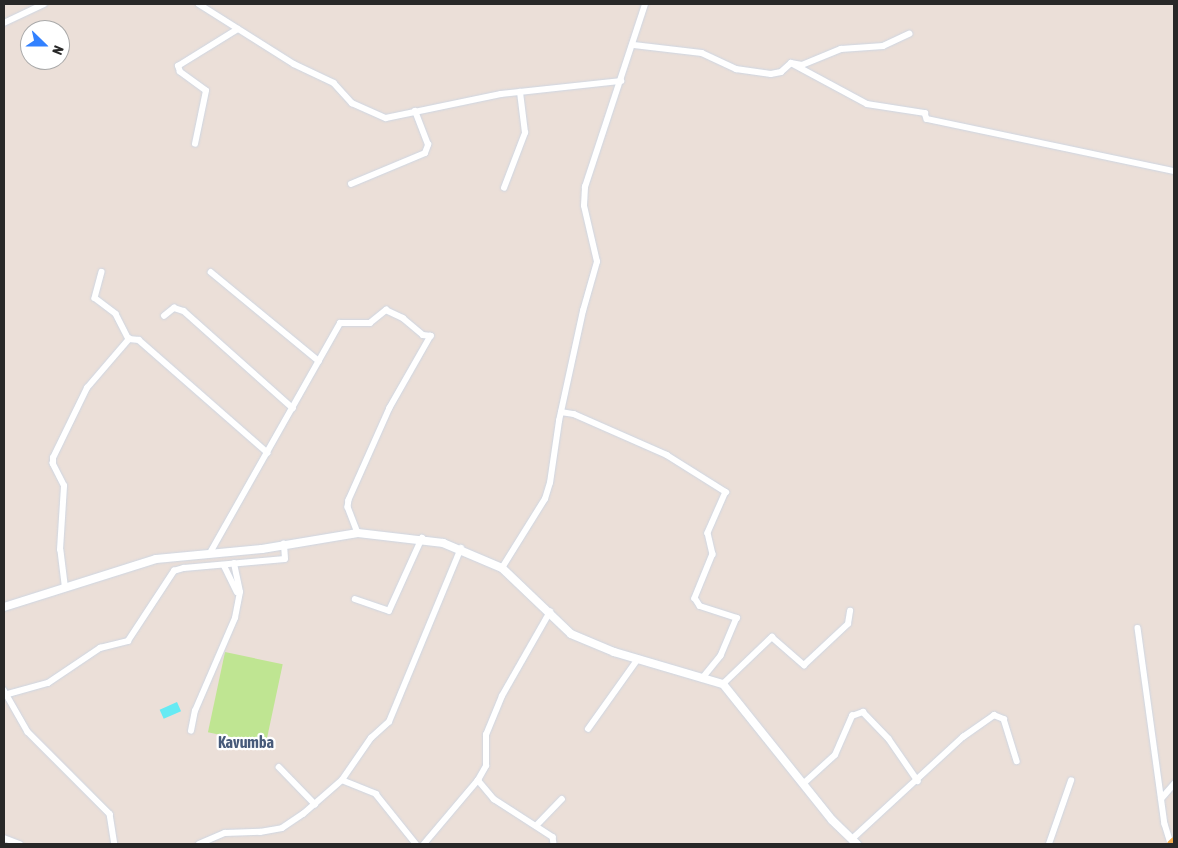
<!DOCTYPE html>
<html>
<head>
<meta charset="utf-8">
<style>
  body { margin:0 }
  #map { position:relative; width:1178px; height:848px; overflow:hidden; background:#ebdfd8; font-family:"Asap Condensed",sans-serif }
  div>[style] { position:absolute }
  [style*='--x'] { left:calc(var(--x)*1px); top:calc(var(--y)*1px); width:calc(var(--w)*1px); rotate:calc(var(--a)*1deg) }
  .green>* { inset:0; background:#bfe592; transform-origin:0 0 }
  .water>* { inset:0; background:#66eaf3; transform-origin:0 0 }
  .roads { filter:drop-shadow(0 0 1px #ced6e2) drop-shadow(0 0 1px #ced6e2) }
  .street>* { height:5.5px; margin:-2.75px; padding:0 2.75px; transform-origin:2.75px; border-radius:2.75px; background:#fff }
  .secondary>* { height:8px; margin:-4px; padding:0 4px; transform-origin:4px; border-radius:4px; background:#fff }
  .primary>* { height:9px; margin:-4.5px; padding:0 4.5px; transform-origin:4.5px; border-radius:4.5px; background:#f6af53 }
  span { translate:-50% -50%; white-space:nowrap; text-align:center; line-height:1.15; -webkit-text-stroke:4.5px #fff; paint-order:stroke }
  .quarter-label { font-size:16px; color:#475a7a; font-weight:700 }
  .frame { position:absolute; inset:0; border:5px solid #282828; pointer-events:none }
  .north { position:absolute; left:20px; top:20px; width:50px; height:50px; box-sizing:border-box; background:#fff; border:1px solid #a9a9a9; border-radius:50%; rotate:112deg; font-size:14px; font-weight:700; line-height:20px; text-align:center; color:#282828 }
  .north::after { content:''; display:block; margin:auto; width:18px; height:22px; background:#3281ff; clip-path:polygon(50% 0,100% 100%,50% 72%,0 100%) }
</style>
</head>
<body>
<div id="map">
  <div class="green">
    <div style="left:225px;top:652px;width:59px;height:82px;rotate:12deg"></div>
  </div>
  <div class="water">
    <div style="left:177px;top:702px;width:10px;height:19px;rotate:66deg"></div>
  </div>
  <div class="roads">
    <div class="street">
      <div style="--x:199;--y:4;--w:112;--a:32.3"></div>
      <div style="--x:294;--y:64;--w:44;--a:25.4"></div>
      <div style="--x:334;--y:83;--w:27;--a:48"></div>
      <div style="--x:352;--y:103;--w:37;--a:24"></div>
      <div style="--x:386;--y:118;--w:117;--a:-11.8"></div>
      <div style="--x:501;--y:94;--w:121;--a:-6.2"></div>
      <div style="--x:4;--y:23;--w:44;--a:-25.4"></div>
      <div style="--x:634;--y:45;--w:68;--a:6.7"></div>
      <div style="--x:702;--y:53;--w:38;--a:25"></div>
      <div style="--x:736;--y:69;--w:35;--a:8"></div>
      <div style="--x:771;--y:74;--w:10;--a:-11"></div>
      <div style="--x:781;--y:72;--w:13;--a:-42"></div>
      <div style="--x:791;--y:63;--w:11;--a:10"></div>
      <div style="--x:802;--y:65;--w:42;--a:-22.3"></div>
      <div style="--x:841;--y:49;--w:42;--a:-4.1"></div>
      <div style="--x:883;--y:46;--w:29;--a:-25"></div>
      <div style="--x:791;--y:63;--w:86;--a:28.3"></div>
      <div style="--x:867;--y:104;--w:59;--a:8.8"></div>
      <div style="--x:925;--y:113;--w:6;--a:72"></div>
      <div style="--x:927;--y:119;--w:252;--a:11.9"></div>
      <div style="--x:195;--y:144;--w:54;--a:-78.3"></div>
      <div style="--x:206;--y:91;--w:32;--a:-144"></div>
      <div style="--x:180;--y:72;--w:6;--a:-108"></div>
      <div style="--x:178;--y:66;--w:70;--a:-31.7"></div>
      <div style="--x:351;--y:184;--w:80;--a:-22.7"></div>
      <div style="--x:425;--y:153;--w:9;--a:-69"></div>
      <div style="--x:428;--y:145;--w:36;--a:-111"></div>
      <div style="--x:504;--y:188;--w:59;--a:-69.1"></div>
      <div style="--x:525;--y:133;--w:41;--a:-97"></div>
      <div style="--x:102;--y:272;--w:27;--a:105"></div>
      <div style="--x:95;--y:298;--w:26;--a:37"></div>
      <div style="--x:116;--y:314;--w:28;--a:63"></div>
      <div style="--x:211;--y:272;--w:140;--a:39.5"></div>
      <div style="--x:164;--y:316;--w:13;--a:-39"></div>
      <div style="--x:174;--y:308;--w:10;--a:17"></div>
      <div style="--x:184;--y:311;--w:146;--a:41.7"></div>
      <div style="--x:561;--y:412;--w:13;--a:9"></div>
      <div style="--x:574;--y:414;--w:102;--a:23.8"></div>
      <div style="--x:667;--y:455;--w:70;--a:32.1"></div>
      <div style="--x:726;--y:492;--w:45;--a:113.7"></div>
      <div style="--x:708;--y:533;--w:22;--a:77"></div>
      <div style="--x:713;--y:554;--w:48;--a:112.2"></div>
      <div style="--x:695;--y:598;--w:9;--a:58"></div>
      <div style="--x:700;--y:606;--w:39;--a:18"></div>
      <div style="--x:737;--y:618;--w:41;--a:112.8"></div>
      <div style="--x:721;--y:656;--w:27;--a:129"></div>
      <div style="--x:210;--y:553;--w:264;--a:-60.5"></div>
      <div style="--x:340;--y:323;--w:30;--a:0"></div>
      <div style="--x:370;--y:323;--w:21;--a:-39"></div>
      <div style="--x:386;--y:310;--w:19;--a:25"></div>
      <div style="--x:403;--y:318;--w:26;--a:40"></div>
      <div style="--x:423;--y:335;--w:8;--a:7"></div>
      <div style="--x:431;--y:336;--w:83;--a:119.7"></div>
      <div style="--x:390;--y:408;--w:101;--a:114"></div>
      <div style="--x:349;--y:500;--w:7;--a:98"></div>
      <div style="--x:348;--y:507;--w:28;--a:69"></div>
      <div style="--x:224;--y:565;--w:30;--a:64"></div>
      <div style="--x:502;--y:568;--w:81;--a:-58.1"></div>
      <div style="--x:545;--y:499;--w:17;--a:-73"></div>
      <div style="--x:550;--y:483;--w:63;--a:-81.7"></div>
      <div style="--x:559;--y:421;--w:113;--a:-77.7"></div>
      <div style="--x:583;--y:311;--w:51;--a:-74.1"></div>
      <div style="--x:597;--y:262;--w:57;--a:-103.1"></div>
      <div style="--x:584;--y:206;--w:19;--a:-87"></div>
      <div style="--x:585;--y:187;--w:193;--a:-71.8"></div>
      <div style="--x:65;--y:588;--w:38;--a:-97"></div>
      <div style="--x:60;--y:550;--w:64;--a:-86.4"></div>
      <div style="--x:64;--y:486;--w:25;--a:-117"></div>
      <div style="--x:53;--y:464;--w:6;--a:-90"></div>
      <div style="--x:53;--y:458;--w:78;--a:-64.1"></div>
      <div style="--x:87;--y:388;--w:65;--a:-49.4"></div>
      <div style="--x:129;--y:339;--w:10;--a:6"></div>
      <div style="--x:139;--y:340;--w:171;--a:41.2"></div>
      <div style="--x:355;--y:599;--w:36;--a:19"></div>
      <div style="--x:389;--y:611;--w:80;--a:-65.7"></div>
      <div style="--x:1138;--y:628;--w:198;--a:82.2"></div>
      <div style="--x:1165;--y:824;--w:21;--a:73"></div>
      <div style="--x:723;--y:684;--w:68;--a:-43.8"></div>
      <div style="--x:772;--y:637;--w:43;--a:41.2"></div>
      <div style="--x:804;--y:665;--w:60;--a:-43"></div>
      <div style="--x:848;--y:624;--w:13;--a:-81"></div>
      <div style="--x:4;--y:690;--w:48;--a:60.3"></div>
      <div style="--x:28;--y:732;--w:116;--a:45"></div>
      <div style="--x:110;--y:814;--w:30;--a:81"></div>
      <div style="--x:8;--y:694;--w:41;--a:-15.4"></div>
      <div style="--x:48;--y:683;--w:63;--a:-33.9"></div>
      <div style="--x:100;--y:648;--w:29;--a:-14"></div>
      <div style="--x:128;--y:641;--w:84;--a:-56.7"></div>
      <div style="--x:174;--y:571;--w:10;--a:-17"></div>
      <div style="--x:184;--y:568;--w:101;--a:-5.1"></div>
      <div style="--x:285;--y:559;--w:15;--a:-94"></div>
      <div style="--x:588;--y:729;--w:86;--a:-54.5"></div>
      <div style="--x:191;--y:731;--w:20;--a:-79"></div>
      <div style="--x:195;--y:711;--w:101;--a:-66.7"></div>
      <div style="--x:235;--y:618;--w:26;--a:-79"></div>
      <div style="--x:240;--y:592;--w:29;--a:-102"></div>
      <div style="--x:279;--y:767;--w:52;--a:45.8"></div>
      <div style="--x:342;--y:780;--w:51;--a:-55.4"></div>
      <div style="--x:371;--y:738;--w:24;--a:-42"></div>
      <div style="--x:389;--y:722;--w:188;--a:-67.5"></div>
      <div style="--x:478;--y:780;--w:25;--a:50"></div>
      <div style="--x:494;--y:799;--w:70;--a:32.8"></div>
      <div style="--x:553;--y:837;--w:7;--a:82"></div>
      <div style="--x:803;--y:784;--w:43;--a:-42.2"></div>
      <div style="--x:835;--y:755;--w:43;--a:-66.4"></div>
      <div style="--x:852;--y:716;--w:12;--a:-20"></div>
      <div style="--x:863;--y:712;--w:37;--a:46"></div>
      <div style="--x:889;--y:739;--w:51;--a:55.4"></div>
      <div style="--x:1161;--y:799;--w:20;--a:-49"></div>
      <div style="--x:536;--y:826;--w:37;--a:-46"></div>
      <div style="--x:4;--y:838;--w:17;--a:21"></div>
      <div style="--x:852;--y:839;--w:151;--a:-42.6"></div>
      <div style="--x:963;--y:737;--w:38;--a:-35"></div>
      <div style="--x:994;--y:715;--w:11;--a:22"></div>
      <div style="--x:1004;--y:719;--w:44;--a:72.8"></div>
      <div style="--x:199;--y:844;--w:28;--a:-23"></div>
      <div style="--x:225;--y:833;--w:35;--a:-2"></div>
      <div style="--x:260;--y:832;--w:22;--a:-10"></div>
      <div style="--x:282;--y:828;--w:25;--a:-34"></div>
      <div style="--x:303;--y:814;--w:52;--a:-41.1"></div>
      <div style="--x:342;--y:780;--w:37;--a:22"></div>
      <div style="--x:376;--y:794;--w:64;--a:51.3"></div>
      <div style="--x:424;--y:844;--w:84;--a:-49.8"></div>
      <div style="--x:478;--y:780;--w:16;--a:-60"></div>
      <div style="--x:486;--y:766;--w:31;--a:-90"></div>
      <div style="--x:486;--y:735;--w:42;--a:-67.7"></div>
      <div style="--x:502;--y:696;--w:97;--a:-60.3"></div>
      <div style="--x:1049;--y:844;--w:67;--a:-70.8"></div>
    </div>
    <div class="secondary">
      <div style="--x:4;--y:607;--w:159;--a:-17.5"></div>
      <div style="--x:156;--y:559;--w:106;--a:-5.4"></div>
      <div style="--x:262;--y:549;--w:97;--a:-9.5"></div>
      <div style="--x:358;--y:533;--w:86;--a:6.7"></div>
      <div style="--x:443;--y:543;--w:64;--a:23"></div>
      <div style="--x:502;--y:568;--w:95;--a:43.7"></div>
      <div style="--x:571;--y:634;--w:47;--a:22.7"></div>
      <div style="--x:614;--y:652;--w:114;--a:16.4"></div>
      <div style="--x:723;--y:684;--w:174;--a:51.3"></div>
      <div style="--x:832;--y:820;--w:35;--a:44"></div>
    </div>
    <div class="primary">
      <div style="--x:1171;--y:844;--w:4;--a:-45"></div>
    </div>
  </div>
  <div class="quarter-label">
    <span style="left:246px;top:742px">Kavumba</span>
  </div>
  <div class="frame"></div>
  <div class="north">N</div>
</div>
</body>
</html>
